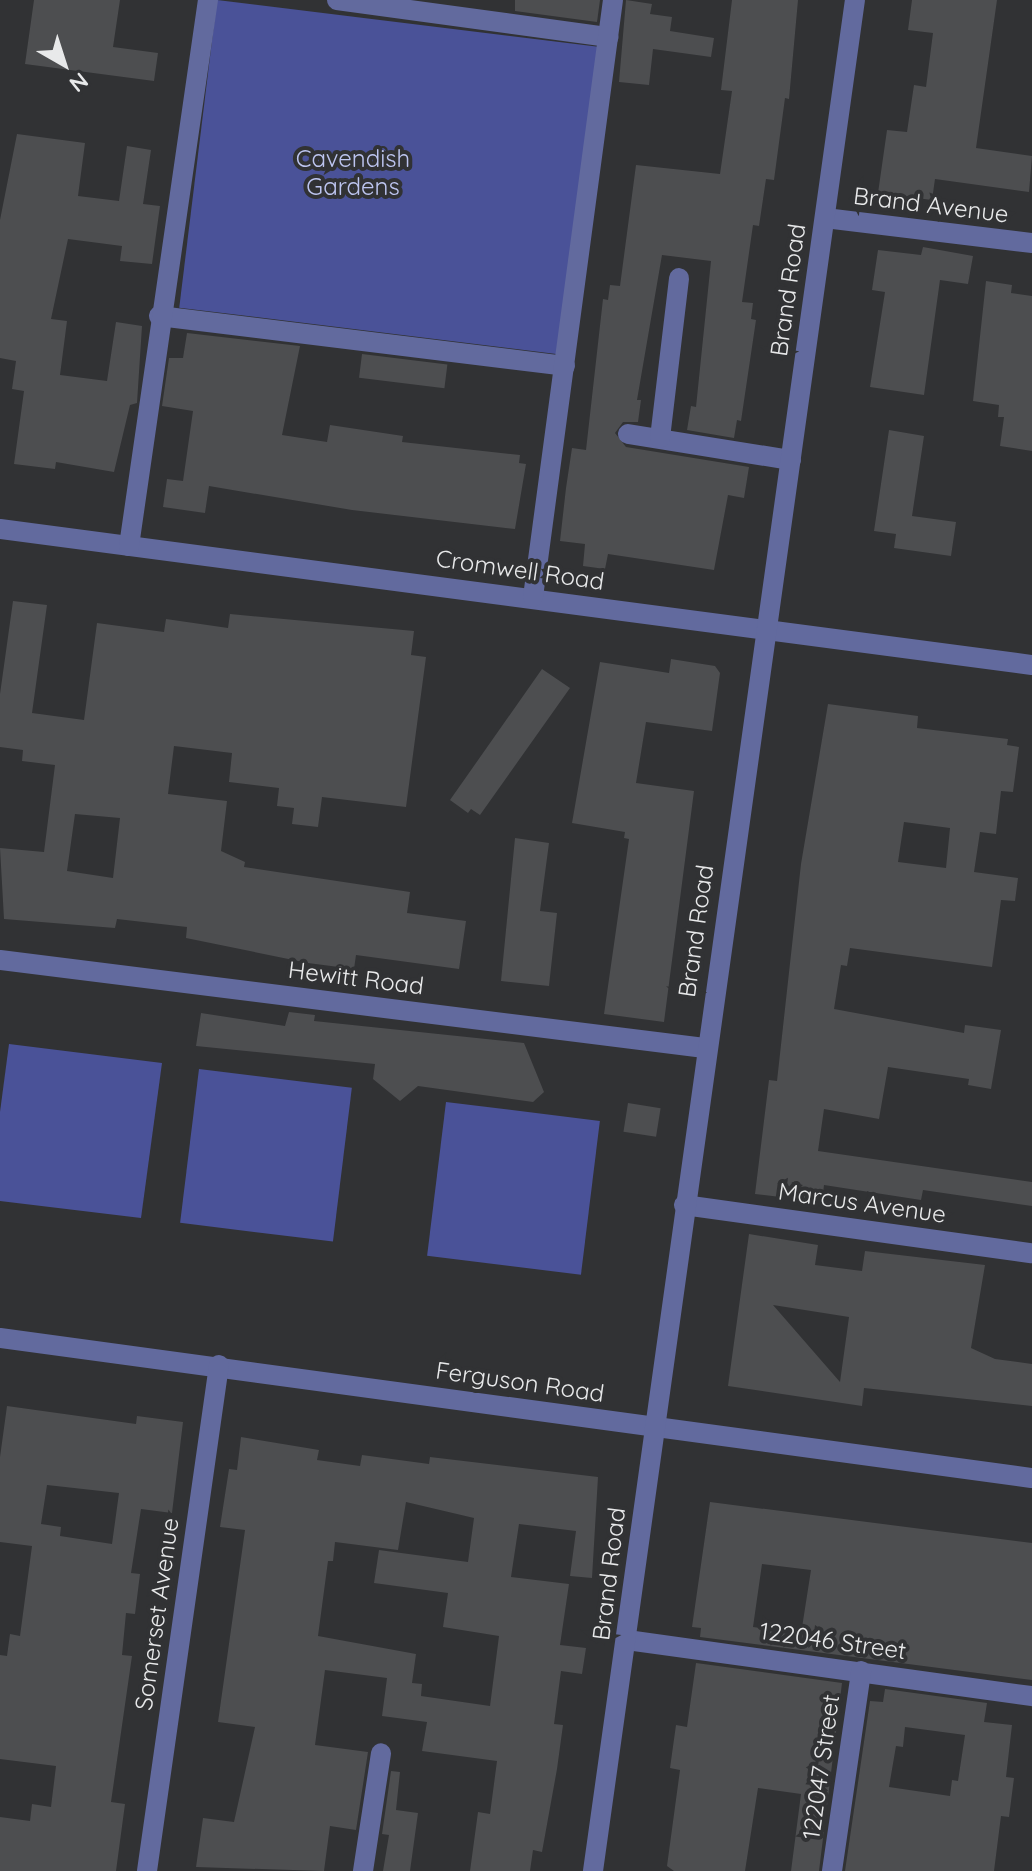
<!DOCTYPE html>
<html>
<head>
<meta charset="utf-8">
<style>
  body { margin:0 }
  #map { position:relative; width:1032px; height:1871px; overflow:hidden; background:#313234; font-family:Quicksand,sans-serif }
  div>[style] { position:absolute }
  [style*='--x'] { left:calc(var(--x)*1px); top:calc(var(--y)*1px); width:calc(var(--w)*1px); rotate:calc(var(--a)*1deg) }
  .green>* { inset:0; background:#4a5298; transform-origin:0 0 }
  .building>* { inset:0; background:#4d4e50; transform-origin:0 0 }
  .minor>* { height:20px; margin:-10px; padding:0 10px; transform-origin:10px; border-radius:10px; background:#626a9e }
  span { translate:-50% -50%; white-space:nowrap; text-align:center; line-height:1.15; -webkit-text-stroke:8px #313234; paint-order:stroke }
  .park-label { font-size:24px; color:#bdc5f0 }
  .street-label { font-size:24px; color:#e8e9ea }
  .north { position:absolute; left:24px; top:24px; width:80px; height:80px; -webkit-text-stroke:6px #313234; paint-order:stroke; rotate:141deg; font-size:22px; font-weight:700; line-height:32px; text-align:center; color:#e8e9ea }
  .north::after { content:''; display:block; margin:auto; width:28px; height:36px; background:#e8e9ea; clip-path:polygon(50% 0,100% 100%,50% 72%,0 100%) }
</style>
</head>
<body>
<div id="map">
  <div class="green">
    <div style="left:217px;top:0;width:384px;height:310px;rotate:7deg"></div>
    <div style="clip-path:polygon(9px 1044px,162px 1063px,141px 1218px,0 1201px,0 1112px)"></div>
    <div style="left:199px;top:1069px;width:154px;height:155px;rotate:7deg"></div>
    <div style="left:446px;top:1102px;width:155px;height:155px;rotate:7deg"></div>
  </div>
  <div class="building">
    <div style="clip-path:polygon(34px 0,120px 0,113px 47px,158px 53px,154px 81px,25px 64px)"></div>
    <div style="clip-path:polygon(515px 0,600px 0,597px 22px,515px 11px)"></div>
    <div style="clip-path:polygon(626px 0,652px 4px,650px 14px,672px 17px,670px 31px,714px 38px,711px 57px,653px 49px,649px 85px,619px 82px)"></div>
    <div style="clip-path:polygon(732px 0,798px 0,789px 99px,785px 98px,774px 180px,766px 179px,759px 226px,753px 225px,742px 302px,753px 303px,751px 319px,756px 320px,741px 421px,737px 420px,734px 438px,687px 430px,691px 406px,696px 407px,711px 261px,662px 255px,637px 400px,641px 400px,638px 422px,623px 422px,615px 433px,626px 447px,749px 467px,744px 498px,728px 495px,714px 570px,608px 554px,605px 569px,583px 566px,585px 544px,560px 541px,566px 488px,572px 448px,586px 450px,603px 299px,608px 300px,610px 285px,620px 286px,636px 165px,720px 174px,732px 91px,721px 90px)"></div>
    <div style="clip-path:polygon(912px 0,997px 0,976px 148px,1032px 156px,1029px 192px,935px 179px,932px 200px,878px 193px,887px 130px,907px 132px,914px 85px,926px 87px,933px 33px,908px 30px)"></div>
    <div style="clip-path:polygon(17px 134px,85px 143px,78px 196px,119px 201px,127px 146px,151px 150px,143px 204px,160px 206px,152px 264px,120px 261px,122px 246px,68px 239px,51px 319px,67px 321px,60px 375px,107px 381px,116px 322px,142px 326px,137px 403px,130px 405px,114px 472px,56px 462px,55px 469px,14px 464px,24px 391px,12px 389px,16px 361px,0 358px,0 220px)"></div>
    <div style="clip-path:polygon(923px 247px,973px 256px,968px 284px,940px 280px,924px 395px,870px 387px,885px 292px,872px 290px,878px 250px,921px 255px)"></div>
    <div style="clip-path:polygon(986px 281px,1012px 285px,1011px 293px,1032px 296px,1032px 451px,1000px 446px,1004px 417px,998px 417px,999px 405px,973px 401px)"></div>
    <div style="clip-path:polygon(187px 333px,300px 346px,282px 435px,327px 442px,330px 425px,403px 436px,402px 442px,520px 455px,519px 463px,526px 464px,515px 529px,352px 510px,209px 486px,205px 513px,163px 507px,167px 479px,183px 481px,193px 411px,162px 406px,169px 358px,183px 358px)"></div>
    <div style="left:362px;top:354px;width:86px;height:24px;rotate:7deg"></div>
    <div style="clip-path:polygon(889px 430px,924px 436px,912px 516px,956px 522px,951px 556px,894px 548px,896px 534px,874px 531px)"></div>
    <div style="clip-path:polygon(evenodd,13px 601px,47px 605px,32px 713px,84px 720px,97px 623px,164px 632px,166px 619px,228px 628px,230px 614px,414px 631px,411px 655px,426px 657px,406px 807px,322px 797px,318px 827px,292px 824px,294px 808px,277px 806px,279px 788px,229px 782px,232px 753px,174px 746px,168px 794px,227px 801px,221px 851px,245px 862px,244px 867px,410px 892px,407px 913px,466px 921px,459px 969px,356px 955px,354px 969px,308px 963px,186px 938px,187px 927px,117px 919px,115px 928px,4px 919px,0 848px,44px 852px,55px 765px,22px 761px,23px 750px,0 747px,0 694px,13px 601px,75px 814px,120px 818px,113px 878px,67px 871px,75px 814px)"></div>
    <div style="clip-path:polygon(671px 659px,715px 666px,720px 673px,712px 731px,646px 722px,636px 783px,694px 791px,664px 1022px,604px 1014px,629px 839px,624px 838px,625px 832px,572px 823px,600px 662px,669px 673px)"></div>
    <div style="clip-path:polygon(542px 669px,570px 688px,480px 815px,471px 809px,468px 813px,450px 800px)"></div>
    <div style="clip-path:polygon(evenodd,828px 704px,918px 716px,917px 728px,1008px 739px,1007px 745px,1019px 747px,1013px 792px,1001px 791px,996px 834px,980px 832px,974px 872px,1018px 878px,1015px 901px,1001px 900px,992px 967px,850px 948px,847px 966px,841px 965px,834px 1009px,964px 1033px,965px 1025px,1001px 1030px,991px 1089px,968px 1085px,969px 1079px,888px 1067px,879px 1119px,824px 1109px,818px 1151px,1032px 1182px,1032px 1206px,923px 1190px,921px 1200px,824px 1185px,822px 1202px,755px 1194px,769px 1080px,777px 1081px,801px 864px,828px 704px,904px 822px,950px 828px,946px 868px,898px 862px,904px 822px)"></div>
    <div style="clip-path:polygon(515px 838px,549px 843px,540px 911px,557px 913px,549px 986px,501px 981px)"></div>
    <div style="clip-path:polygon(289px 1012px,315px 1015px,314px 1021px,524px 1043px,544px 1092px,533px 1102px,418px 1086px,400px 1101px,373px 1079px,375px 1064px,196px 1046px,201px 1013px,285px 1026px)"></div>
    <div style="left:628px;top:1103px;width:33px;height:29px;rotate:9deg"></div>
    <div style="clip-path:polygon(evenodd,749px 1234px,818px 1245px,815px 1265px,862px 1271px,865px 1251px,985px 1265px,971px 1348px,995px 1359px,1032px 1364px,1032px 1406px,864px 1388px,862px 1406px,728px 1386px,749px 1234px,773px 1305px,849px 1317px,840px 1382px,773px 1305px)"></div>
    <div style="clip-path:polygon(evenodd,7px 1406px,136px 1424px,137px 1416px,183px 1422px,172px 1513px,141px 1509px,131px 1573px,140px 1574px,135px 1614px,126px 1613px,122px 1655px,132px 1656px,111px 1802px,125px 1804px,116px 1871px,0 1871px,0 1817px,30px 1821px,32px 1804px,51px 1807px,56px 1766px,0 1759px,0 1655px,7px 1656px,10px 1634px,20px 1636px,32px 1546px,0 1542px,0 1457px,7px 1406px,47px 1485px,119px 1493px,112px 1544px,60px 1536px,61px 1527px,41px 1524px,47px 1485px)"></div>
    <div style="clip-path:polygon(evenodd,241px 1437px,319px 1450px,317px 1460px,360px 1466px,362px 1455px,429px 1464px,430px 1457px,598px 1477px,592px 1578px,570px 1576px,576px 1531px,519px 1524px,511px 1577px,569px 1584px,560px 1645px,586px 1648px,582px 1674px,561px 1671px,554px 1724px,563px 1725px,557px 1769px,542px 1852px,533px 1850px,530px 1871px,470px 1871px,478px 1812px,490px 1814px,497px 1761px,422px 1751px,427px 1722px,382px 1716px,387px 1678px,325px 1670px,315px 1745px,368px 1752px,356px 1830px,330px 1826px,324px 1871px,196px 1867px,203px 1818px,234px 1822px,255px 1727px,218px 1722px,245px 1530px,220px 1527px,229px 1469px,237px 1470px,241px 1437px,406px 1502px,474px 1518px,468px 1562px,379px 1550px,374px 1583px,448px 1593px,443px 1627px,499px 1636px,490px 1706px,421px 1696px,422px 1684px,412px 1683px,416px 1654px,318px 1636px,328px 1561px,333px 1561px,335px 1542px,398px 1550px,406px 1502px)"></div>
    <div style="clip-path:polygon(evenodd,710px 1502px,1032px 1543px,1032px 1680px,700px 1637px,701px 1628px,692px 1627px,710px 1502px,762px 1564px,811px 1570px,801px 1634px,753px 1627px,762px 1564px)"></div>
    <div style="clip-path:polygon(696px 1663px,842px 1683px,819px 1871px,791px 1871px,801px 1794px,758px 1788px,745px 1871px,674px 1871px,667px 1866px,680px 1770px,670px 1768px,676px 1725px,687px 1727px)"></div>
    <div style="clip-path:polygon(evenodd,885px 1689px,987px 1703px,984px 1722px,1012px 1725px,1006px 1777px,1014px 1778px,1009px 1817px,1001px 1816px,994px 1871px,845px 1871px,870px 1701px,883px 1702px,885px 1689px,905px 1727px,965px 1735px,958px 1781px,952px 1780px,950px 1796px,889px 1787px,896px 1746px,903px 1747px,905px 1727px)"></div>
    <div style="clip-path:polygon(391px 1771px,400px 1772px,396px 1810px,418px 1813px,410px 1871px,383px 1871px,389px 1835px,382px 1834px)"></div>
  </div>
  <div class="minor">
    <div style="--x:337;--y:0;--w:274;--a:7.8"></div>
    <div style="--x:825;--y:218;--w:209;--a:6.9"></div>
    <div style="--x:159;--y:316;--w:409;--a:7"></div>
    <div style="--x:628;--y:434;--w:165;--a:9.1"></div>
    <div style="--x:660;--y:438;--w:161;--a:-83.2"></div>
    <div style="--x:0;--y:529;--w:1041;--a:7.51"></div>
    <div style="--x:129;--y:546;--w:552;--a:-81.77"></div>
    <div style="--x:533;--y:597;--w:602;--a:-82.37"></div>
    <div style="--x:0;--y:960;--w:710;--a:7.12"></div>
    <div style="--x:684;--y:1205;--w:351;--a:7.9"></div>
    <div style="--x:0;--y:1338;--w:1041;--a:7.73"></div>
    <div style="--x:627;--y:1640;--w:409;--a:7.9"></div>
    <div style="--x:147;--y:1871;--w:511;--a:-81.9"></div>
    <div style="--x:363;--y:1871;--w:119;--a:-81.3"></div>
    <div style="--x:593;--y:1871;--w:1889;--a:-82.03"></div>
    <div style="--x:832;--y:1871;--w:202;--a:-81.7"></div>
  </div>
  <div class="park-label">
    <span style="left:353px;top:173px">Cavendish<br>Gardens</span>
  </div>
  <div class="street-label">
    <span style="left:931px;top:205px;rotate:7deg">Brand Avenue</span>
    <span style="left:788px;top:290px;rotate:-82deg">Brand Road</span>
    <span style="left:520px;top:570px;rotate:8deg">Cromwell Road</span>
    <span style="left:696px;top:931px;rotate:-82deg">Brand Road</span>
    <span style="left:356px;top:978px;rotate:7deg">Hewitt Road</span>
    <span style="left:862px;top:1203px;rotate:8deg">Marcus Avenue</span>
    <span style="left:520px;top:1382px;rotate:8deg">Ferguson Road</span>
    <span style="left:609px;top:1574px;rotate:-83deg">Brand Road</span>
    <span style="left:157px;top:1614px;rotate:-82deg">Somerset Avenue</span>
    <span style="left:833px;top:1641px;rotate:8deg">122046 Street</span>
    <span style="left:821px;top:1767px;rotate:-82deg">122047 Street</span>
  </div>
  <div class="north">N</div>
</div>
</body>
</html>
